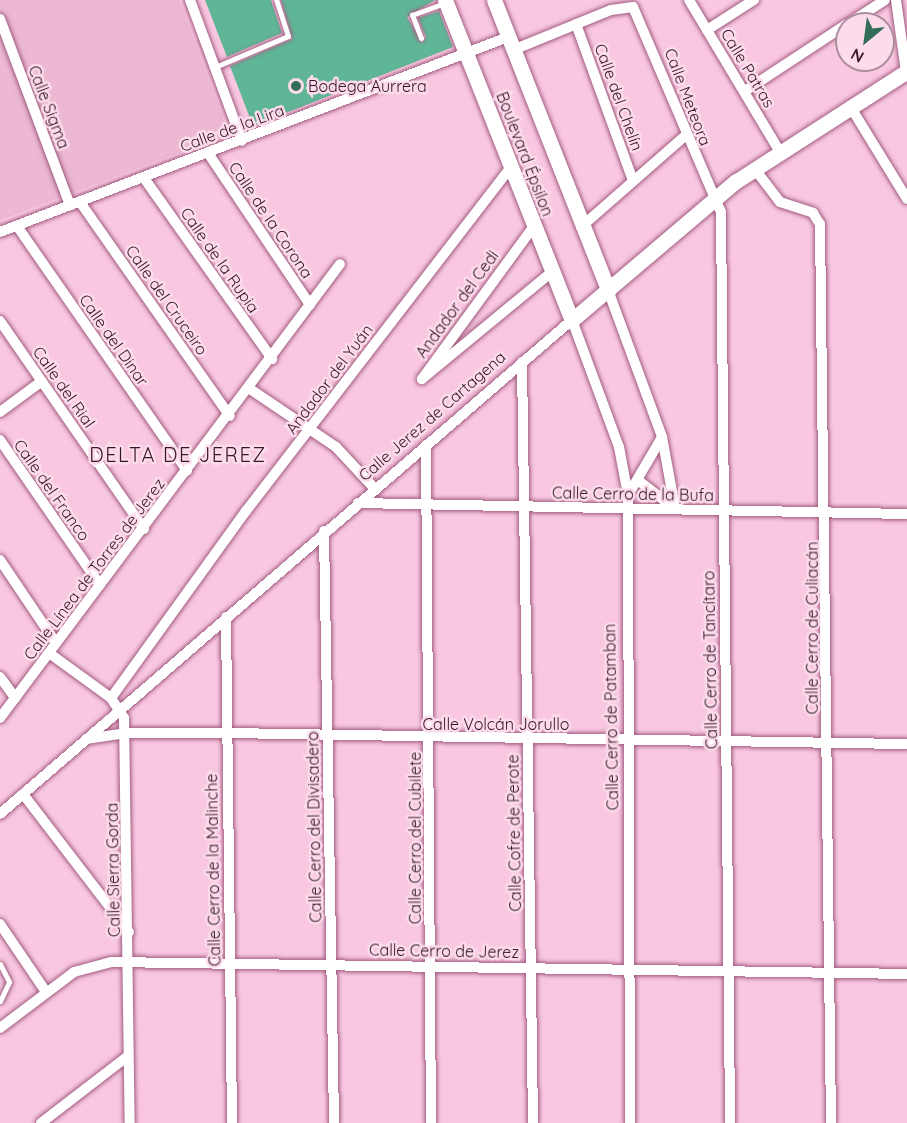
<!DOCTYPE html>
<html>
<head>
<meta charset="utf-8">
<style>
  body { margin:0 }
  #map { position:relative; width:907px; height:1123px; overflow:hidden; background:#f9c8e0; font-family:Quicksand,sans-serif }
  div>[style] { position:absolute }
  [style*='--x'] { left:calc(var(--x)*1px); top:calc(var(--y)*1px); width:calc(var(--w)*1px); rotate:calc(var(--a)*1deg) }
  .built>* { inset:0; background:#ecb8d2 }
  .building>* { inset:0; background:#5fb696 }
  .roads { filter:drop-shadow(0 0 2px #a25b81) drop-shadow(0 0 2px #a25b81) }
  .lane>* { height:5px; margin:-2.5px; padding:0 2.5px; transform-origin:2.5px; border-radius:2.5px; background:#fff }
  .street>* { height:10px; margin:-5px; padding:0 5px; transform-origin:5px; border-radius:5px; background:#fff }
  .secondary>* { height:15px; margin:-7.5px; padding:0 7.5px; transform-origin:7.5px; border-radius:7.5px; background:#fff }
  .dots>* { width:16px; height:16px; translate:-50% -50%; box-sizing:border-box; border:3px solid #fcdbeb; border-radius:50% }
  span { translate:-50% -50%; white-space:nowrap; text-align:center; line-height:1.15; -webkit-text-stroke:5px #fcdbeb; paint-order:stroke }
  .street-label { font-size:16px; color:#351727 }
  .poi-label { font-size:16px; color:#351727 }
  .left { translate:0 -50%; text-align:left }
  .quarter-label { font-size:20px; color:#351727; letter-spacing:1.5px }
  .north { position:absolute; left:835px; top:12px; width:60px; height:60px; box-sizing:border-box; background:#fcdbeb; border:2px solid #ac8d9d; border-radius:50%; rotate:209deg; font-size:16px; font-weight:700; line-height:24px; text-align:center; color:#351727 }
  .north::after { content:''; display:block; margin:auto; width:21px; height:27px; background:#316d58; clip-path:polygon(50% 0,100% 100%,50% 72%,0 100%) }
</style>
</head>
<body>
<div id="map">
  <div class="built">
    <div style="clip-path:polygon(0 0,179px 0,229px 134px,0 220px)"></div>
  </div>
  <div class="building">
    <div style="clip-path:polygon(205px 0,271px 0,282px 33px,227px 57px)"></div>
    <div style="clip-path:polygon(281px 0,435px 0,407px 17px,422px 43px,426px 37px,418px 18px,439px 11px,453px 47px,253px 126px,230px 66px,292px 39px)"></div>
  </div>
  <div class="roads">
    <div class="lane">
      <div style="--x:421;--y:38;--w:25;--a:-111"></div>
      <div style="--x:412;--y:15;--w:33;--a:-20"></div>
      <div style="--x:215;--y:67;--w:79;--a:-23"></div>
      <div style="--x:288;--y:36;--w:38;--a:-108"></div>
      <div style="--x:0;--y:964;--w:20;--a:63"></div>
      <div style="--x:9;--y:982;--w:21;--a:115"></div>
    </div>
    <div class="street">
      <div style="--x:190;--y:0;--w:150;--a:69.8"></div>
      <div style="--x:689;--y:0;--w:177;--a:59.1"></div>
      <div style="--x:896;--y:0;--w:73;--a:82.1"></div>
      <div style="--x:0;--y:19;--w:199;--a:69.4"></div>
      <div style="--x:576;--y:24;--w:167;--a:70"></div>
      <div style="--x:848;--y:24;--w:44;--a:-33"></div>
      <div style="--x:707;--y:30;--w:56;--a:-32.6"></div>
      <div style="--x:513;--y:50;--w:106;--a:-22.2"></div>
      <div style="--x:611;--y:10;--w:22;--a:-8"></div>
      <div style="--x:633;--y:7;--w:223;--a:66.8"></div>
      <div style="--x:721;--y:212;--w:911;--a:89.43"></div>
      <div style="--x:745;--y:91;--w:122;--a:-33.3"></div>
      <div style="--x:850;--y:106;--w:109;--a:58.5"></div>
      <div style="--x:208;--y:153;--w:183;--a:56.1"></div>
      <div style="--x:754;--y:168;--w:43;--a:52.6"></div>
      <div style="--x:780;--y:202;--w:35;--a:18"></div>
      <div style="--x:813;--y:213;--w:13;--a:58"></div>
      <div style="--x:820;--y:224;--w:899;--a:89.3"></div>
      <div style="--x:144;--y:178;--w:222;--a:54.7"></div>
      <div style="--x:80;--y:202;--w:261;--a:55"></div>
      <div style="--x:17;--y:226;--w:298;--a:55.2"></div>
      <div style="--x:534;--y:226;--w:190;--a:126.2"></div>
      <div style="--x:422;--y:379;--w:168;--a:-39.5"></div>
      <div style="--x:581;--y:227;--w:140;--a:-41.2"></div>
      <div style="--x:0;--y:232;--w:544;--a:-21"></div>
      <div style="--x:608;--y:290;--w:157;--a:69.8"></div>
      <div style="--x:662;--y:437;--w:72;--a:79.6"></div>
      <div style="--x:0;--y:321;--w:253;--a:55.3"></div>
      <div style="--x:522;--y:362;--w:761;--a:89.17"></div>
      <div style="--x:250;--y:389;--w:104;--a:34"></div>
      <div style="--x:336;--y:447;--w:57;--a:47.1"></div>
      <div style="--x:0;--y:412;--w:52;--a:-36.4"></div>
      <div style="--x:0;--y:440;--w:176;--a:55.4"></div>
      <div style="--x:426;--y:445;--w:678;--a:89.58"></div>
      <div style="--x:639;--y:481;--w:44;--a:37.6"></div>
      <div style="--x:628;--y:495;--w:67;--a:-59.6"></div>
      <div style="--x:358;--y:503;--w:549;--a:1.15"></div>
      <div style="--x:324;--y:531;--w:592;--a:89.03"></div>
      <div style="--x:0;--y:560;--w:100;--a:56"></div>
      <div style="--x:226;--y:617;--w:506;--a:89.32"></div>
      <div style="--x:49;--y:653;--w:77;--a:36"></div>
      <div style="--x:111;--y:698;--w:24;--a:57"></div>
      <div style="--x:124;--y:718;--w:405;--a:89.2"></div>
      <div style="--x:0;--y:677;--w:26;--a:54"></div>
      <div style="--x:111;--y:698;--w:231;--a:-54.2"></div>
      <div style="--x:246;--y:511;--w:433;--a:-52.4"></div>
      <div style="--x:0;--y:718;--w:567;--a:-53.17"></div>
      <div style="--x:86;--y:739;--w:40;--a:-8.5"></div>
      <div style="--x:126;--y:733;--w:101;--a:0"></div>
      <div style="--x:227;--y:733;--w:680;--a:0.93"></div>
      <div style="--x:23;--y:794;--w:174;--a:52.5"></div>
      <div style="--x:0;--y:814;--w:756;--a:-40.82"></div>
      <div style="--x:572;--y:320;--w:135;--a:69.7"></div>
      <div style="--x:619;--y:447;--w:49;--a:79.4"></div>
      <div style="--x:628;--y:495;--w:628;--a:89.82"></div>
      <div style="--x:0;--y:924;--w:82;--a:55.9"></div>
      <div style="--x:0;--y:1028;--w:93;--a:-37.1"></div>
      <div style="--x:74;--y:972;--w:39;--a:-15"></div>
      <div style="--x:112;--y:962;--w:795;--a:0.86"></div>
      <div style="--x:41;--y:1123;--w:110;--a:-37.6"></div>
    </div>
    <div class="secondary">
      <div style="--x:445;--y:0;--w:344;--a:68.4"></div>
      <div style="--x:572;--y:320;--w:214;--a:-40.3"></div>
      <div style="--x:735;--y:182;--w:205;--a:-32.8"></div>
      <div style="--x:494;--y:0;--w:312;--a:68.5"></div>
    </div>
  </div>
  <div class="dots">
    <div style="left:296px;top:86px;background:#316d58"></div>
  </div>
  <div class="street-label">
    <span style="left:748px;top:68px;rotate:59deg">Calle Patras</span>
    <span style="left:619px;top:97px;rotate:70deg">Calle del Chelín</span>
    <span style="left:688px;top:97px;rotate:69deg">Calle Meteora</span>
    <span style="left:49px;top:107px;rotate:69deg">Calle Sigma</span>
    <span style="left:232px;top:128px;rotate:-20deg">Calle de la Lira</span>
    <span style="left:525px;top:154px;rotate:69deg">Boulevard Épsilon</span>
    <span style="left:271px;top:220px;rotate:56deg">Calle de la Corona</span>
    <span style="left:220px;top:260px;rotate:55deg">Calle de la Rupia</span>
    <span style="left:167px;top:300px;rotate:55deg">Calle del Cruceiro</span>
    <span style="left:457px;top:304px;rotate:-54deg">Andador del Cedi</span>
    <span style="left:114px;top:340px;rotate:55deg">Calle del Dinar</span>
    <span style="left:329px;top:379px;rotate:-53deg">Andador del Yuán</span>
    <span style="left:64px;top:387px;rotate:55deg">Calle del Rial</span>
    <span style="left:432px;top:416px;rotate:-41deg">Calle Jerez de Cartagena</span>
    <span style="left:52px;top:490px;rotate:55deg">Calle del Franco</span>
    <span style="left:633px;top:494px;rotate:1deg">Calle Cerro de la Bufa</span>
    <span style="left:94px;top:569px;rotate:-53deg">Calle Línea de Torres de Jerez</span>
    <span style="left:812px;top:628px;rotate:-90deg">Calle Cerro de Culiacán</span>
    <span style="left:710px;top:660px;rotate:-91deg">Calle Cerro de Tancítaro</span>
    <span style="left:611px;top:717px;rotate:-91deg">Calle Cerro de Patamban</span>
    <span style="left:496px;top:724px">Calle Volcán Jorullo</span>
    <span style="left:314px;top:827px;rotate:-91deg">Calle Cerro del Divisadero</span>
    <span style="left:514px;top:833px;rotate:-91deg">Calle Cofre de Perote</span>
    <span style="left:415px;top:838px;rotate:-90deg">Calle Cerro del Cubilete</span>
    <span style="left:113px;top:870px;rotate:-91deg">Calle Sierra Gorda</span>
    <span style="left:213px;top:870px;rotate:-91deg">Calle Cerro de la Malinche</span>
    <span style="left:444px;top:951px;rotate:1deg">Calle Cerro de Jerez</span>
  </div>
  <div class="poi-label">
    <span class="left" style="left:308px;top:86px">Bodega Aurrera</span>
  </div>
  <div class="quarter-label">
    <span style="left:178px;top:454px">DELTA DE JEREZ</span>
  </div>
  <div class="north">N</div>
</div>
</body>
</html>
